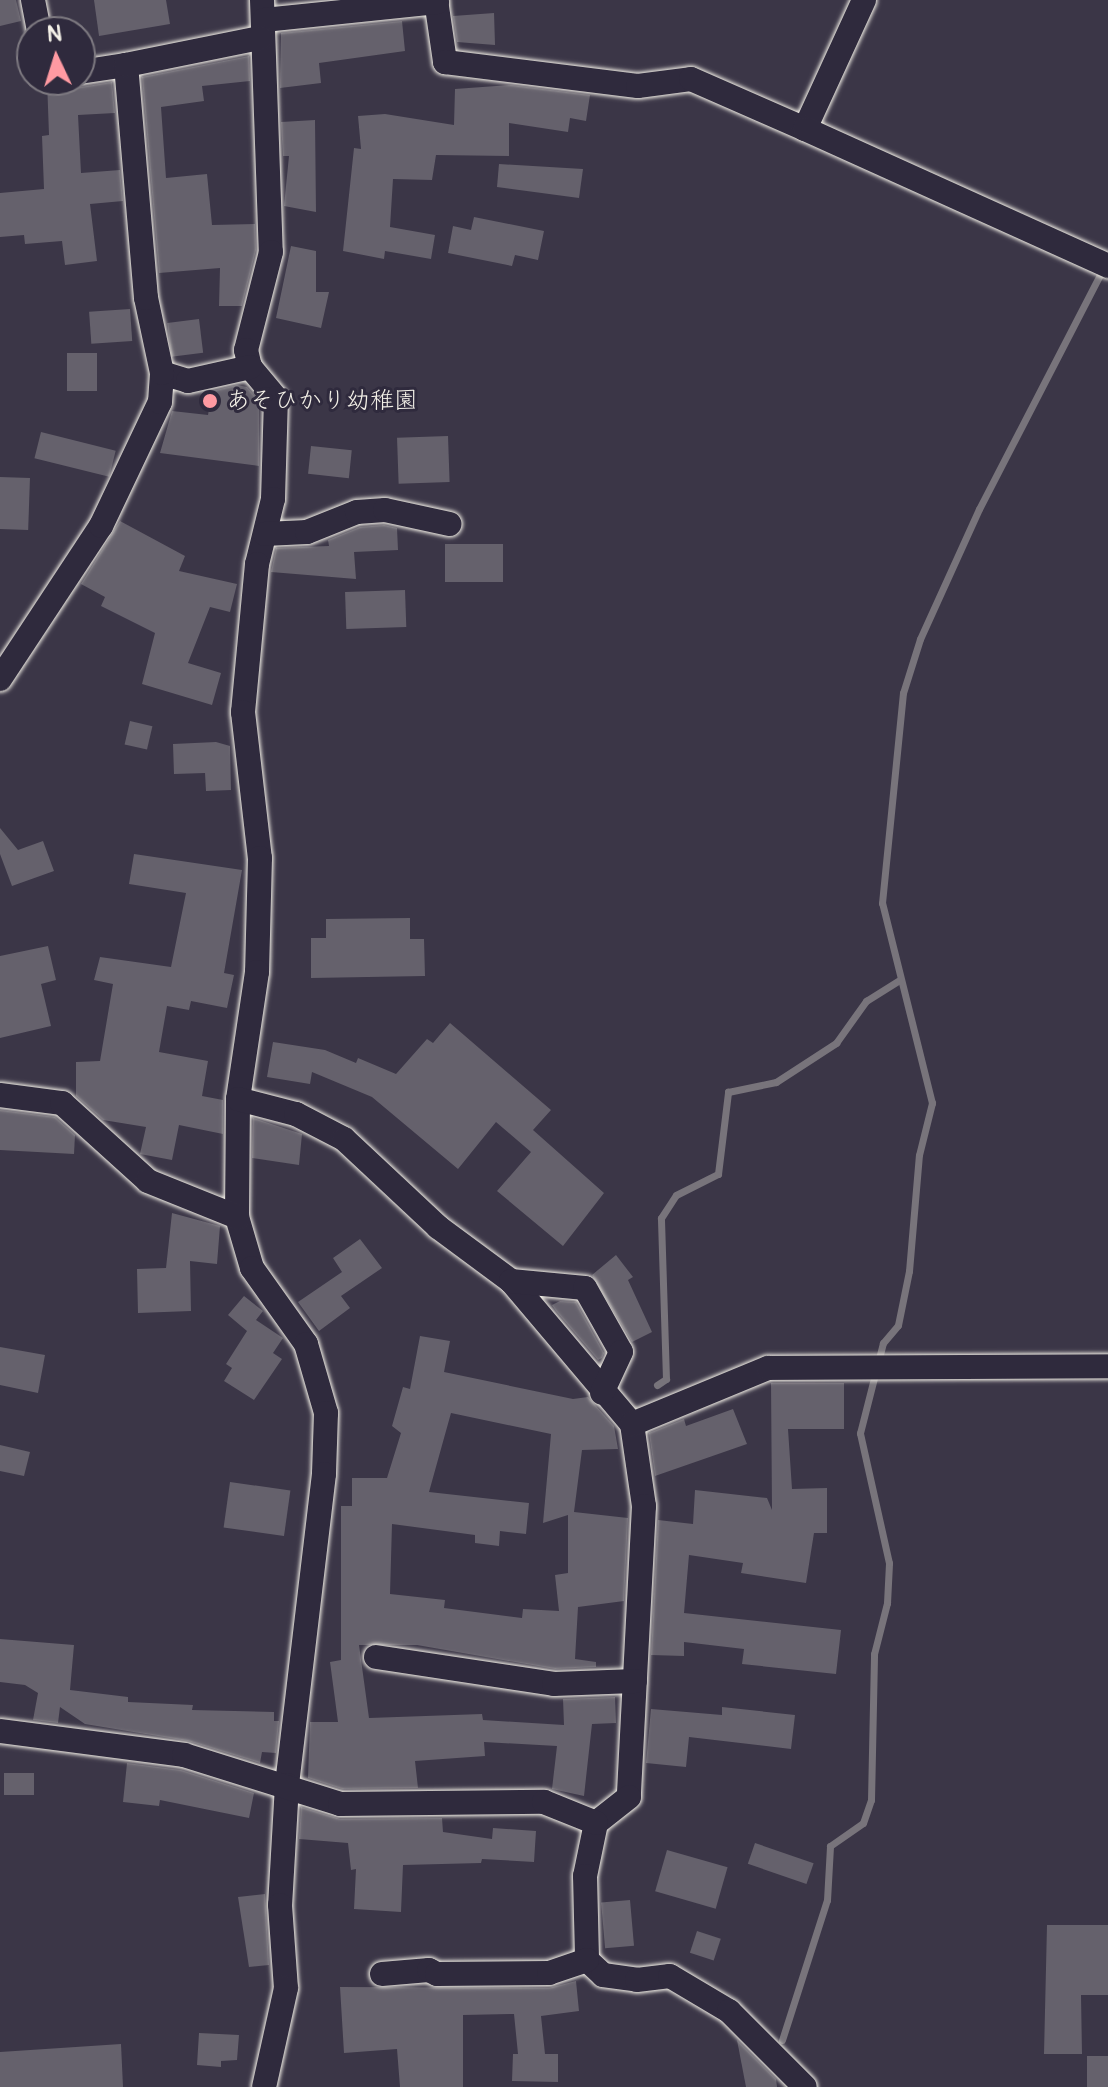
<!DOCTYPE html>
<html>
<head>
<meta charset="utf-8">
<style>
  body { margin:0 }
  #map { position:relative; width:1108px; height:2087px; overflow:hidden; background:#3b3647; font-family:Pangolin,"Klee One",sans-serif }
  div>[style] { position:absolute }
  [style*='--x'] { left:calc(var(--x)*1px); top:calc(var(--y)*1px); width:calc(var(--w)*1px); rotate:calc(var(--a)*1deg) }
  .stream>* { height:7px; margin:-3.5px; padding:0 3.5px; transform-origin:3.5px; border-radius:3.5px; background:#78747b }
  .building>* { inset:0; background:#65616c; transform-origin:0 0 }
  .roads { filter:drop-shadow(0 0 2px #f4f1e8) drop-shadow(0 0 2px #f4f1e8) }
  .street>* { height:24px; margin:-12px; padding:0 12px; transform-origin:12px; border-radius:12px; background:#2f2a3d }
  .dots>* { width:22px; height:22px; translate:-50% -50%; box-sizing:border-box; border:4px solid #2f2a3d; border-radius:50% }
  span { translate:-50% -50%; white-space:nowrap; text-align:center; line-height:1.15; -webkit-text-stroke:6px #2f2a3d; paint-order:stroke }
  .poi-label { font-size:24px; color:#f4f1e8 }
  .left { translate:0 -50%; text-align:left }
  .north { position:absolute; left:16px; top:16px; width:80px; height:80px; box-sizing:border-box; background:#2f2a3d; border:2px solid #7e7a81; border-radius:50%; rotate:356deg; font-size:22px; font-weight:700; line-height:32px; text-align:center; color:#f4f1e8 }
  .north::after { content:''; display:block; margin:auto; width:28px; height:36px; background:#ff9aa2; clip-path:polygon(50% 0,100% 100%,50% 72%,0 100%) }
</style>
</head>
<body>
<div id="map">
  <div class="stream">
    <div style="--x:657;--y:1385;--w:11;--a:-34"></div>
    <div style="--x:666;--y:1379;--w:161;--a:-91.8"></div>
    <div style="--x:661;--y:1218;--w:27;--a:-57"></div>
    <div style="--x:676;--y:1195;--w:47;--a:-26.6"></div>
    <div style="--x:718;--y:1174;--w:83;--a:-83"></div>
    <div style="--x:728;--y:1092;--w:49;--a:-11.8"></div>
    <div style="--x:776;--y:1082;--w:72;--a:-33"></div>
    <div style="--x:836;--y:1043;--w:52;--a:-54.5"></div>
    <div style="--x:866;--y:1001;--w:39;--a:-32"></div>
    <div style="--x:782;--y:2040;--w:147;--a:-72.2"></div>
    <div style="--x:827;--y:1900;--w:54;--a:-86.8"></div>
    <div style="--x:830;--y:1846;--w:40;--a:-34.9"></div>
    <div style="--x:863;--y:1823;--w:24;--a:-71"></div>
    <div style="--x:871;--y:1800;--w:146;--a:-88.8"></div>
    <div style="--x:874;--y:1654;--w:53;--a:-75.7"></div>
    <div style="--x:887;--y:1603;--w:40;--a:-87.1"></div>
    <div style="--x:889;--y:1563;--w:133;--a:-102.6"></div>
    <div style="--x:860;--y:1433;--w:93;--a:-75.7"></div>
    <div style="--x:883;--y:1343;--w:23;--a:-50"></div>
    <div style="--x:898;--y:1325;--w:55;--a:-78.5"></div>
    <div style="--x:909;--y:1271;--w:116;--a:-85.1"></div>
    <div style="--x:919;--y:1155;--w:54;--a:-76"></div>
    <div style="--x:932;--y:1103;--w:206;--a:-104"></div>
    <div style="--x:882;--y:903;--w:211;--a:-84.3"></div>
    <div style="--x:903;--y:693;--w:57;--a:-72.5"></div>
    <div style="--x:920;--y:639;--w:143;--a:-65.6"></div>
    <div style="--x:979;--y:509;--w:270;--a:-62.7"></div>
  </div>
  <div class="building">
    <div style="clip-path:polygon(0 0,16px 0,21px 21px,0 26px)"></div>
    <div style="clip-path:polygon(94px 0,166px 0,170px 24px,99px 36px)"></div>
    <div style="clip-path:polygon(494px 13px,495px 45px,457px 42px,453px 16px)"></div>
    <div style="clip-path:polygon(402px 21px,405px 51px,319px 63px,321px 83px,280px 88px,281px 33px)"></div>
    <div style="clip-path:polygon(249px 56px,250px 81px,202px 86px,204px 101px,161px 107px,166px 178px,207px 174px,212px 225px,255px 224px,256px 250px,242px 306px,219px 306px,220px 268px,159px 273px,142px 77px)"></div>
    <div style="clip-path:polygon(47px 80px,81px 87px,112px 82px,115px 113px,78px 115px,81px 173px,120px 170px,123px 201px,90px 204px,97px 261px,65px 265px,62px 241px,25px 244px,24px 235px,0 237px,0 193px,44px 189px,42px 136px,49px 135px)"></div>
    <div style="clip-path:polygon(511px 85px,590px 95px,586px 121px,570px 118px,568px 132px,509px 123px,509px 156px,436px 155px,432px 180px,393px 179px,390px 227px,435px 235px,431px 259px,385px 251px,384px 259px,343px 251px,354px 148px,361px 149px,358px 116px,385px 114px,454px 125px,455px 89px)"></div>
    <div style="clip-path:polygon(315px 120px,316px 212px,284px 206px,289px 156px,283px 156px,281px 122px)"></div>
    <div style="clip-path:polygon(499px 164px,583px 169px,579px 198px,497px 187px)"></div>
    <div style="clip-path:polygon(474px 217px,544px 231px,538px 260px,515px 255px,512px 266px,448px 253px,453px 226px,471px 230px)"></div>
    <div style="clip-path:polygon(291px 246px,316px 251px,316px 292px,329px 292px,321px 328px,276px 318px)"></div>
    <div style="left:130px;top:309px;width:32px;height:41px;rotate:86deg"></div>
    <div style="left:199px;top:319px;width:34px;height:32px;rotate:83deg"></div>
    <div style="left:67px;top:353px;width:30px;height:38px"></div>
    <div style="clip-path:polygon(237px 385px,247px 387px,259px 401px,259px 466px,160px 453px,172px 411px,208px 415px,212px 391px)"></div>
    <div style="left:41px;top:432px;width:77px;height:27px;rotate:14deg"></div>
    <div style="left:448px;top:436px;width:46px;height:51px;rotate:88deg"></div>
    <div style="left:311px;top:446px;width:41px;height:28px;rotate:6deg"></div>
    <div style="left:0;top:477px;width:30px;height:52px;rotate:2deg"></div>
    <div style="clip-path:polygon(120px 521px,185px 556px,179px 571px,237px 584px,230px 612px,210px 607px,188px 663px,221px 673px,212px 705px,142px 684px,155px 633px,101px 606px,105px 597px,81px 584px)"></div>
    <div style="clip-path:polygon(384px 525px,397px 528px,398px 550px,354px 552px,356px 579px,271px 572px,276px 548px,329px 546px,328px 540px,360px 527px)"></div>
    <div style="left:503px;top:544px;width:38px;height:58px;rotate:90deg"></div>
    <div style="left:405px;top:590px;width:37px;height:60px;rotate:88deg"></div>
    <div style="left:130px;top:721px;width:23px;height:24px;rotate:13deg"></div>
    <div style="clip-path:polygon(216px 742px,230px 746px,231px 790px,206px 791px,205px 773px,174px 774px,173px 744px)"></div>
    <div style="clip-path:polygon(0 828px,18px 850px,43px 841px,54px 871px,12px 886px,0 854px)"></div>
    <div style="clip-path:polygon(134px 854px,242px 870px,224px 973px,234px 975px,227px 1008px,191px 1001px,189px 1010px,167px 1006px,159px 1052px,208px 1061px,202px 1096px,223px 1100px,223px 1134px,179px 1125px,172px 1160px,140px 1154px,146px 1127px,103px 1120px,76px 1096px,76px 1062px,100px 1061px,113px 984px,94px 980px,100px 957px,171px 967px,186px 893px,129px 884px)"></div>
    <div style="clip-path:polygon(410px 918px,410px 939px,424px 939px,425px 976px,311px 978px,311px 938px,326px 938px,326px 919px)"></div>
    <div style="clip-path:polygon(48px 946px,56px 980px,41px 984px,51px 1026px,0 1038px,0 956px)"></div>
    <div style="clip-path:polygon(450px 1023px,551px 1110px,533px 1130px,604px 1193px,563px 1246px,497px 1191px,531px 1152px,496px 1122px,458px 1169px,372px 1097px,312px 1072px,310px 1084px,267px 1077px,273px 1042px,325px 1050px,356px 1063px,358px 1058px,396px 1074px,427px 1039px,433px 1043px)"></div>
    <div style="clip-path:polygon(0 1110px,55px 1117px,75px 1135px,74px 1154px,0 1150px)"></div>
    <div style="clip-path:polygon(253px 1118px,302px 1134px,299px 1165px,252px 1158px)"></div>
    <div style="clip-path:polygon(172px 1213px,220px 1226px,217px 1264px,190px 1261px,191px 1311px,138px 1313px,137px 1269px,166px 1268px)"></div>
    <div style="clip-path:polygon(360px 1239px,382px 1268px,341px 1296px,350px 1308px,319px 1331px,298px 1302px,342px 1272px,333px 1258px)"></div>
    <div style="clip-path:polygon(616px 1255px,633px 1277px,628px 1280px,652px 1332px,632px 1342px,592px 1275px)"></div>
    <div style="clip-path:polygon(244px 1296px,263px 1311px,256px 1320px,283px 1338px,273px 1353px,282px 1359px,254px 1400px,224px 1381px,232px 1368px,226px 1364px,247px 1331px,228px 1315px)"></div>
    <div style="clip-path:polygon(560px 1301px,576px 1302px,604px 1353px,602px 1358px,598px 1360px,556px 1311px,552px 1305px)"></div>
    <div style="clip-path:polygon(evenodd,420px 1336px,450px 1341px,444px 1372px,573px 1399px,588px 1397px,614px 1426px,618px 1449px,582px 1450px,574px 1512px,628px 1518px,624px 1601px,578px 1607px,575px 1659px,596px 1662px,596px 1667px,555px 1669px,417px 1645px,359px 1645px,369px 1718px,482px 1714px,483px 1720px,564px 1725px,563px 1699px,615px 1697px,616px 1723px,592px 1724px,584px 1796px,552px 1789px,557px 1746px,484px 1742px,485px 1756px,415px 1761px,418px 1788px,342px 1789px,308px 1778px,310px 1722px,338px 1722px,330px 1662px,341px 1660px,341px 1506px,352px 1506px,352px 1478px,387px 1478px,401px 1433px,392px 1426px,403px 1387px,410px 1389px,420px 1336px,451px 1413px,551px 1434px,543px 1523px,568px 1515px,568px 1573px,555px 1575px,559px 1611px,523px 1609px,522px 1618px,444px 1608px,445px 1600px,390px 1594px,392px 1524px,475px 1535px,475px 1543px,499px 1546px,500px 1531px,526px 1534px,529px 1503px,429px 1492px,451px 1413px)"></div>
    <div style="clip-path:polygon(0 1347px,45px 1355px,38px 1393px,0 1385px)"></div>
    <div style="clip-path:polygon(771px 1383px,844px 1383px,844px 1429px,788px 1429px,792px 1489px,827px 1488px,827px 1533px,814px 1533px,806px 1583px,741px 1573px,743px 1563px,689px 1555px,684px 1613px,841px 1630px,836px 1674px,742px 1664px,744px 1649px,684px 1642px,684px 1656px,651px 1655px,658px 1520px,693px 1524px,695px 1490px,767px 1498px,772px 1510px)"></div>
    <div style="clip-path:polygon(733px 1409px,747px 1444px,655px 1476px,649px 1433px,684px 1419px,686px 1426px)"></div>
    <div style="clip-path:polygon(0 1445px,30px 1452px,24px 1476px,0 1471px)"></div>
    <div style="left:230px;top:1482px;width:61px;height:46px;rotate:8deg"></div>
    <div style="clip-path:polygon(0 1639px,74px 1645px,70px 1690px,128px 1697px,128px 1702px,193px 1705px,192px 1710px,274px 1712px,274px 1721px,279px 1721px,276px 1753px,262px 1752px,260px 1763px,188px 1741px,85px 1724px,60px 1707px,58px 1723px,33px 1720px,38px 1693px,25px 1685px,0 1682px)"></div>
    <div style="clip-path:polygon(722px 1707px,795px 1715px,791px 1749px,689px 1737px,686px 1767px,646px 1763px,651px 1709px,722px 1715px)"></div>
    <div style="clip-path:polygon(127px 1763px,181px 1770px,254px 1793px,249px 1818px,160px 1800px,159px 1806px,123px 1802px)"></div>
    <div style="left:4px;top:1773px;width:30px;height:22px"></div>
    <div style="clip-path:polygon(301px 1807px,340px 1819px,442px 1818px,443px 1832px,492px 1839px,493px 1828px,536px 1831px,534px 1862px,482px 1859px,481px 1863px,403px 1865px,401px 1912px,354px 1909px,356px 1869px,351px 1870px,348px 1843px,299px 1839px)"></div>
    <div style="left:755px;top:1843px;width:62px;height:22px;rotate:19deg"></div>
    <div style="left:667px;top:1850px;width:63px;height:43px;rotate:16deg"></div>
    <div style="clip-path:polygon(265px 1894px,269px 1965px,249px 1967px,238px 1897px)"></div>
    <div style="left:630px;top:1900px;width:46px;height:29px;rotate:85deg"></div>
    <div style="clip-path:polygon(1047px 1925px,1108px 1925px,1108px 1995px,1081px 1995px,1082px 2054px,1044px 2054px)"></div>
    <div style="left:697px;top:1931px;width:25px;height:23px;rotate:18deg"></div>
    <div style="clip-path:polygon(576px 1981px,579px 2011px,541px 2016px,545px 2054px,558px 2054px,558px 2082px,512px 2081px,513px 2054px,518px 2054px,514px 2014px,463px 2015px,463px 2087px,400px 2087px,397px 2049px,344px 2053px,340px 1987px,549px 1988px)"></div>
    <div style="clip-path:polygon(199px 2033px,239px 2035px,237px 2060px,221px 2061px,221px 2067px,197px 2065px)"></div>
    <div style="clip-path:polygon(737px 2040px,776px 2079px,777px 2087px,746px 2087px)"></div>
    <div style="clip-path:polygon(121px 2044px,123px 2087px,0 2087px,0 2052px)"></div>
    <div style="left:1108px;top:2056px;width:31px;height:21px;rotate:90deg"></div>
  </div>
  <div class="roads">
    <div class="street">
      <div style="--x:33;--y:0;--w:33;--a:79"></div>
      <div style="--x:262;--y:0;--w:252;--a:88"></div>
      <div style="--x:271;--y:252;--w:101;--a:104.3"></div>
      <div style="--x:246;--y:350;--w:17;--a:77"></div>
      <div style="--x:250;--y:367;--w:40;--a:50"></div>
      <div style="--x:276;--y:398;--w:101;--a:91.7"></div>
      <div style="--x:273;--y:499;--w:67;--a:103.8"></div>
      <div style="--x:257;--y:564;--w:149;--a:95.4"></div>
      <div style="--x:243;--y:712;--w:147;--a:83.4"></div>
      <div style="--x:260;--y:858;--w:114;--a:91.5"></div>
      <div style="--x:257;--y:972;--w:128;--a:98.5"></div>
      <div style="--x:238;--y:1099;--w:118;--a:90.5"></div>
      <div style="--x:237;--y:1217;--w:53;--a:73.6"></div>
      <div style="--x:252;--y:1268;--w:93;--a:54.6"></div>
      <div style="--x:306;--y:1344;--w:72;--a:73.8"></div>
      <div style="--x:326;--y:1413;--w:61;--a:91.9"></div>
      <div style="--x:324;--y:1474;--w:313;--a:96.8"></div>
      <div style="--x:287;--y:1785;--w:120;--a:93.3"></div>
      <div style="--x:280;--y:1905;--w:83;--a:85.9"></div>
      <div style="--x:286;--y:1988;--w:101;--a:102.5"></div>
      <div style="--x:436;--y:0;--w:63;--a:81.7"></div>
      <div style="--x:445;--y:62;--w:194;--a:7.1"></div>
      <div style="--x:638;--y:86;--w:53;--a:-7.5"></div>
      <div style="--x:691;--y:79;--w:124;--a:23.7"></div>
      <div style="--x:864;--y:0;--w:142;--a:114.6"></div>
      <div style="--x:805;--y:129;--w:333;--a:24.3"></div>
      <div style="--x:264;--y:20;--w:174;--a:-5.9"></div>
      <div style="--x:80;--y:72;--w:47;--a:-8.7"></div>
      <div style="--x:162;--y:373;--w:27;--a:17"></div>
      <div style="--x:188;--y:381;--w:64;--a:-12.7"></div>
      <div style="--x:265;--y:534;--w:42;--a:-2.7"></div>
      <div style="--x:307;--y:532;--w:54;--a:-21.8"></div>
      <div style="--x:357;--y:512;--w:28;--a:-4"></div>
      <div style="--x:385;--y:510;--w:66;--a:12.3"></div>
      <div style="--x:0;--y:679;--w:183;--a:-56.6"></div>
      <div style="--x:101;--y:526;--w:137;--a:-64.6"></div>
      <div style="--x:160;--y:402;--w:29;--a:-86"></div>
      <div style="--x:162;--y:373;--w:77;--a:-102"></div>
      <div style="--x:146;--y:298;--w:234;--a:-94.9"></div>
      <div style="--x:126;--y:65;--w:137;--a:-11.4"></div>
      <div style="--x:0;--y:1095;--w:63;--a:7.4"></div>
      <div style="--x:62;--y:1103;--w:116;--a:42.2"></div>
      <div style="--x:148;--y:1181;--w:96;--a:22"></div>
      <div style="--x:238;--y:1099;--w:60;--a:14.5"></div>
      <div style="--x:296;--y:1114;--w:54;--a:27.5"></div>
      <div style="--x:344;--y:1139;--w:129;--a:43.1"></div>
      <div style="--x:438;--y:1227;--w:91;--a:36.5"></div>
      <div style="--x:511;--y:1281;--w:187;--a:49.8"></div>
      <div style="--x:632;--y:1424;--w:83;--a:81.7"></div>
      <div style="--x:644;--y:1506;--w:291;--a:93"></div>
      <div style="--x:629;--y:1797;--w:42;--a:141.8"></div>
      <div style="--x:596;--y:1823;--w:54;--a:101.7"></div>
      <div style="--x:585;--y:1876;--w:84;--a:88.6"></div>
      <div style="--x:587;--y:1960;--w:22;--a:43"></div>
      <div style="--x:603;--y:1975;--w:34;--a:8"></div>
      <div style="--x:637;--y:1980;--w:33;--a:-7"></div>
      <div style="--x:670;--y:1976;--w:69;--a:30.7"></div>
      <div style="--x:729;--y:2011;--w:107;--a:45"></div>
      <div style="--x:511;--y:1281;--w:74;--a:5.4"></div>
      <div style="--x:585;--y:1288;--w:73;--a:60.6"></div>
      <div style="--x:621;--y:1352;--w:45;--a:114.9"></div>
      <div style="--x:632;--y:1424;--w:147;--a:-22.4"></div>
      <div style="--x:768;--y:1368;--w:340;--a:-0.3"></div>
      <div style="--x:376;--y:1657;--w:180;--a:8.6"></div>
      <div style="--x:554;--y:1684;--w:81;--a:-2.1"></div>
      <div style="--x:0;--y:1731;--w:186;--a:7.4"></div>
      <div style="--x:184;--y:1755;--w:164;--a:17.4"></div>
      <div style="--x:340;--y:1804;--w:204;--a:-0.6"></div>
      <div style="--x:544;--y:1802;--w:56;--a:22"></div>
      <div style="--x:382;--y:1974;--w:47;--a:-4.9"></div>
      <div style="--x:429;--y:1970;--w:9;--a:27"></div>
      <div style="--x:437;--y:1974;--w:112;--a:-0.5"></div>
      <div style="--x:549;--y:1973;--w:40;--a:-18.9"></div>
    </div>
  </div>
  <div class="dots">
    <div style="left:210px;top:401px;background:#ff9aa2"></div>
  </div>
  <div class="poi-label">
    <span class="left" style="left:226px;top:401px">あそひかり幼稚園</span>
  </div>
  <div class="north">N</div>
</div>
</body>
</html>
